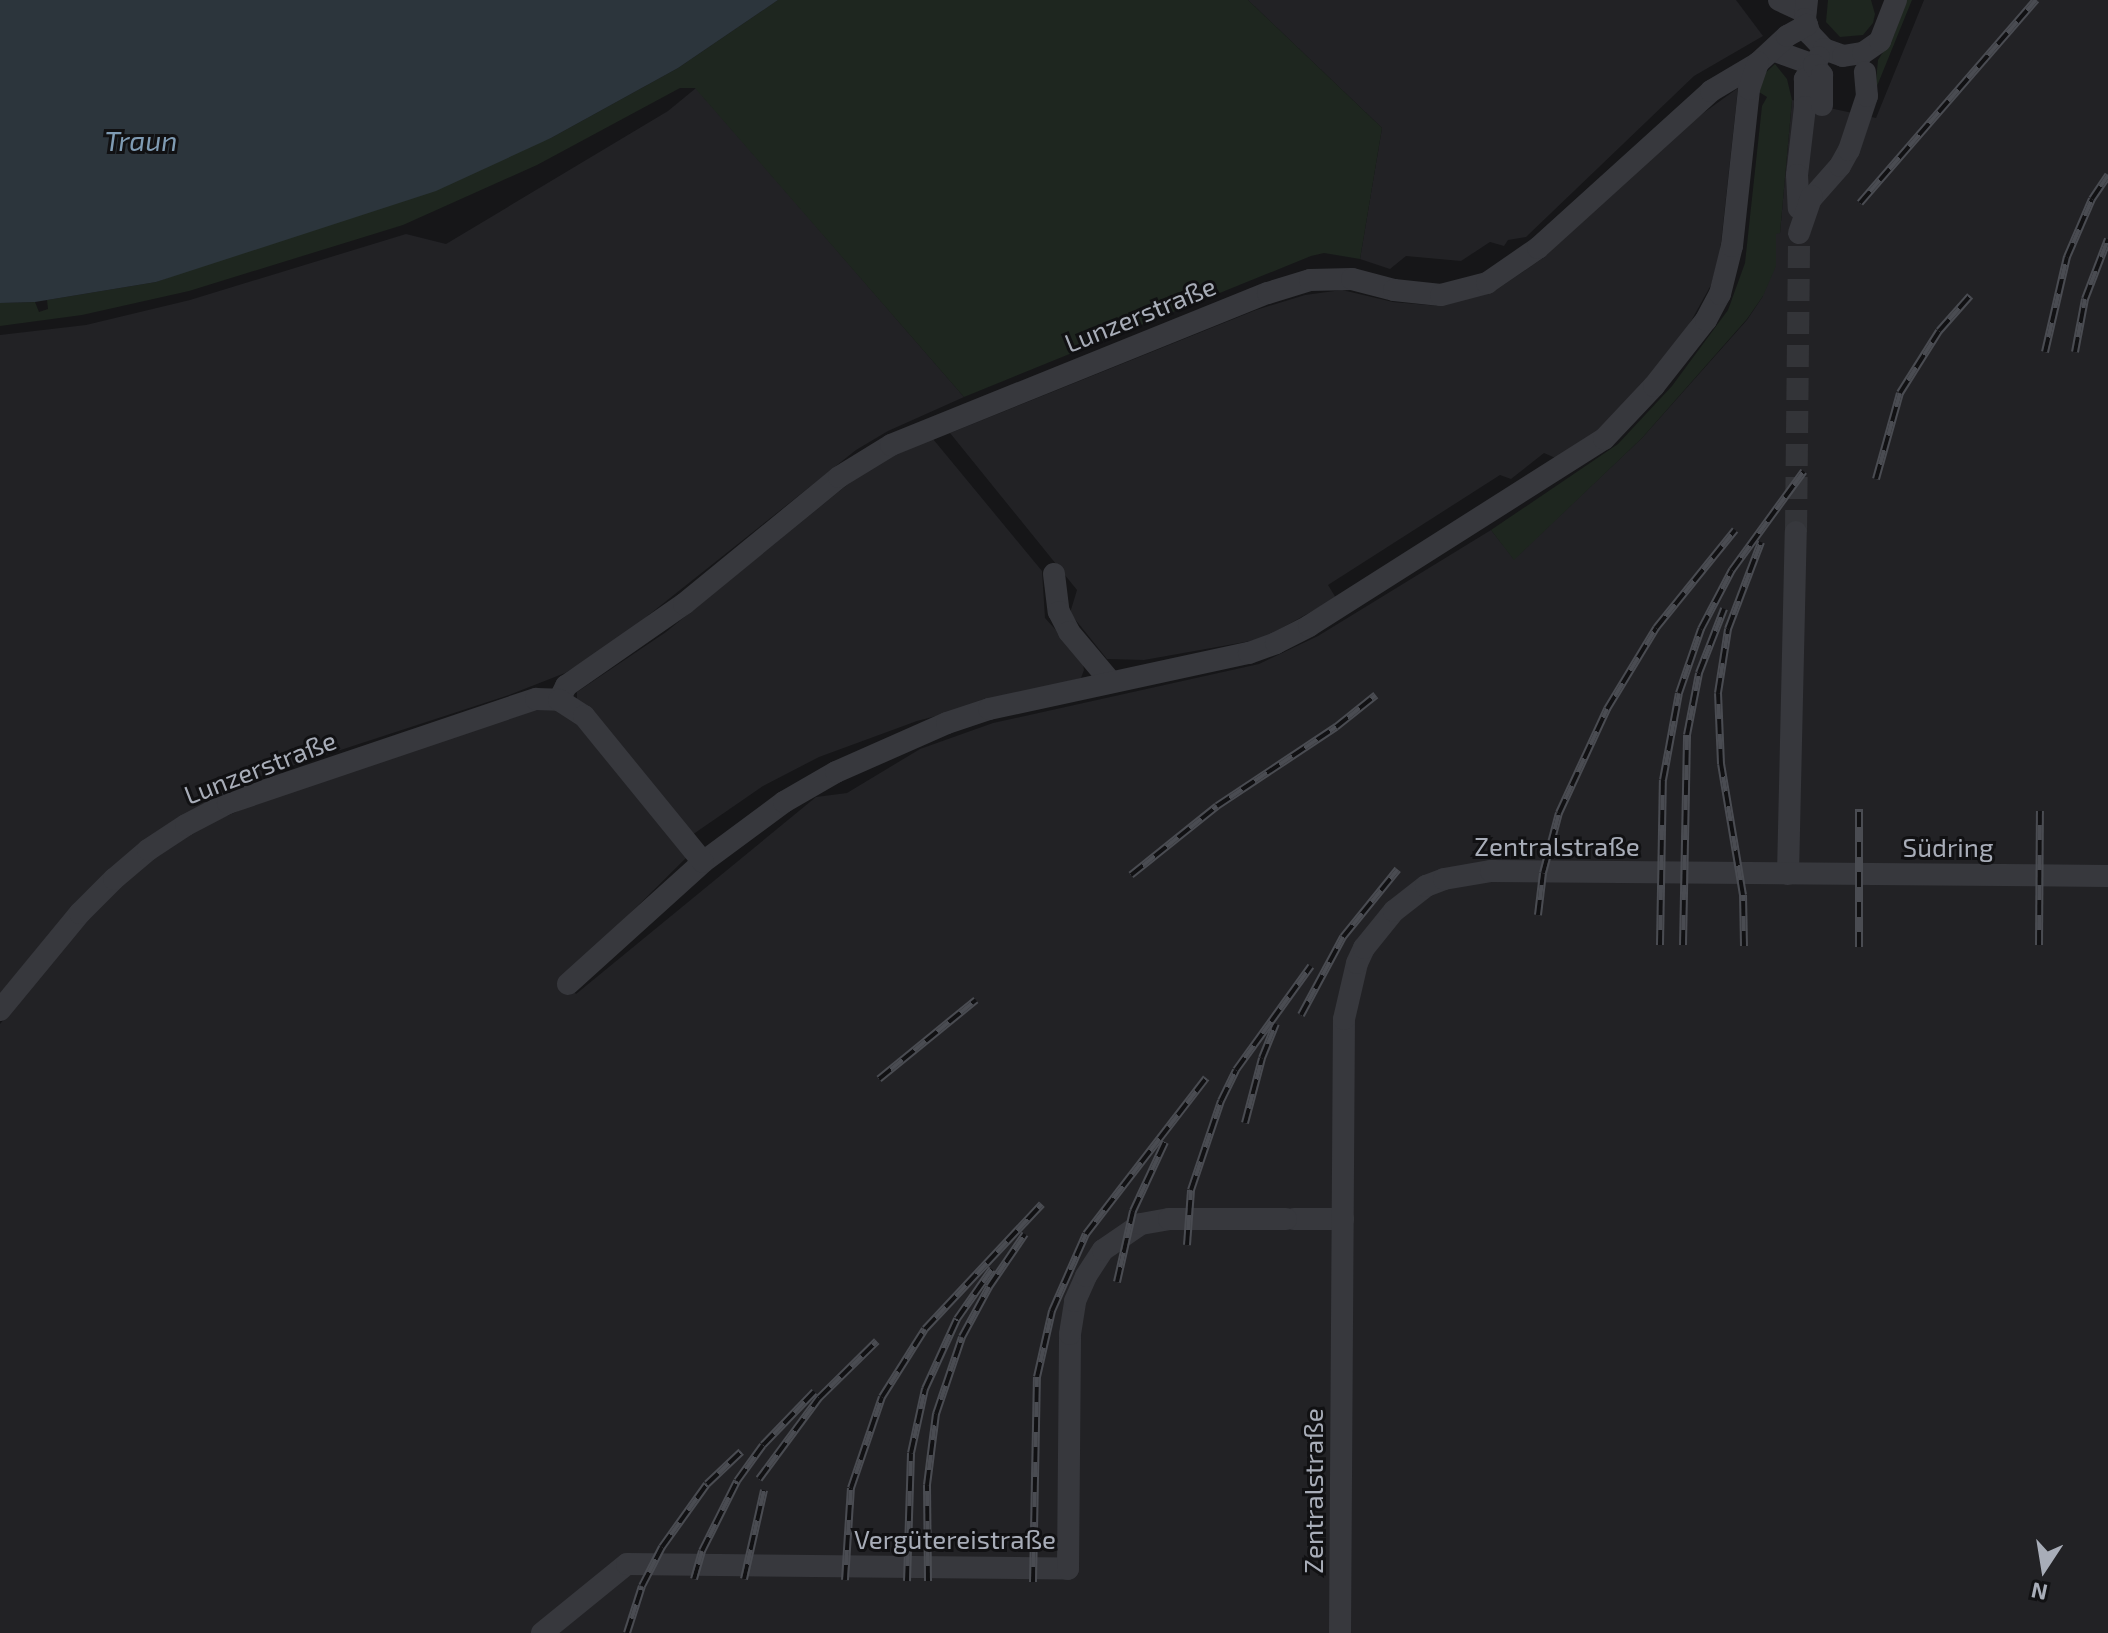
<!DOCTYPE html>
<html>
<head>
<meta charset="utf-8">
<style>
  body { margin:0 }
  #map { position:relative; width:2108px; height:1633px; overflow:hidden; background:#161618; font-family:"Exo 2",sans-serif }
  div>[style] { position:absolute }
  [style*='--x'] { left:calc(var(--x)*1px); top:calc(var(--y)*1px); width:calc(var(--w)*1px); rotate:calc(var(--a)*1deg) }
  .built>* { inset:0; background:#222225 }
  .green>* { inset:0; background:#1e261f }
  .water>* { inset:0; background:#2c353c }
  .minor-tunnel>* { height:22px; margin-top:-11px; transform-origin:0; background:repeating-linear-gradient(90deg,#333438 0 22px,transparent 0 33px) }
  .minor>* { height:22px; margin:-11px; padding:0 11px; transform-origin:11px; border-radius:11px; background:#37383d }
  .rail>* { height:8px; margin-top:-4px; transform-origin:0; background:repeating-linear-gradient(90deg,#111113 0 15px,#4a4c52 0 30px); box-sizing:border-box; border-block:2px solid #4a4c52 }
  span { translate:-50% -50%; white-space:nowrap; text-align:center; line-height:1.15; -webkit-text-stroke:6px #111113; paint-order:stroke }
  .street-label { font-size:26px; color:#a8adb8 }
  .water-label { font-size:28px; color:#7f9bb3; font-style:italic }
  .north { position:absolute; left:2004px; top:1529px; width:80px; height:80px; -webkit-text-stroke:6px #111113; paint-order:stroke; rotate:192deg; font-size:22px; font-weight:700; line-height:32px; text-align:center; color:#a8adb8 }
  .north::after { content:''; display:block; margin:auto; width:28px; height:36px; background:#a8adb8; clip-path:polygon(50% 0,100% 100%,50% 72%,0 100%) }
</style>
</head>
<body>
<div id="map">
  <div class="built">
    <div style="clip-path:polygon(1248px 0,1736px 0,1763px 36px,1694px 76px,1526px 237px,1508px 240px,1504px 246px,1490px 242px,1461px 261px,1406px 256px,1390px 269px,1360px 259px,1382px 128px)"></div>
    <div style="clip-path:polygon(1924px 0,2108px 0,2108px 1633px,0 1633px,0 1024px,112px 891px,159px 853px,197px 829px,275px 795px,263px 775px,165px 827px,117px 863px,75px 903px,0 993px,0 335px,86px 325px,190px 300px,406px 234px,446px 244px,668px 111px,696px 88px,964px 397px,888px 431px,856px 450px,616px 641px,565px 673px,509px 695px,264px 775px,277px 795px,519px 711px,541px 706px,556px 707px,567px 713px,688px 856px,564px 979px,576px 994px,816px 797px,847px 793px,920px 749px,993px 723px,1259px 664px,1318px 636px,1491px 530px,1514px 559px,1642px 438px,1747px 320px,1763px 296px,1753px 283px,1752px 272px,1762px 261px,1776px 265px,1776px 233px,1780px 233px,1792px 100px,1876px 118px)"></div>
    <div style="clip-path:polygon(1738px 88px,1720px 252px,1711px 285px,1680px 341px,1614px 418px,1560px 460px,1544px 453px,1511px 479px,1500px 475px,1328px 585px,1336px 598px,1262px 639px,1144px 660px,1107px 659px,1070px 613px,1077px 590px,950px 433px,1256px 310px,1305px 295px,1342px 290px,1393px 302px,1439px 306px,1493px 292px,1543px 258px,1684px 127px)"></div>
    <div style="clip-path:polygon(933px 439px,1042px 571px,1045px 618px,1082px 659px,1084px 670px,1081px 678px,917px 721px,819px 757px,763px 786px,692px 835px,577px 702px,577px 692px,666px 632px,853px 480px,887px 458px)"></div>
  </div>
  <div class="green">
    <div style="clip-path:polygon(778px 0,1248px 0,1382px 128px,1360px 259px,1324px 253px,1311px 256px,964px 397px,695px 88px,680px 88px,537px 165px,403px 225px,189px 291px,82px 315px,0 326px,0 303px,35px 302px,39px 312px,48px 309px,47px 300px,156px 282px,551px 138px,678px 68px)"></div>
    <div style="clip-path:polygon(1828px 0,1871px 0,1875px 14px,1873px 23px,1863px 35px,1840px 37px,1826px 22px)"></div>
    <div style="clip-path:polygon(1906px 0,1912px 0,1875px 91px,1878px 60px,1894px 35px)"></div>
    <div style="clip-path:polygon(1775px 64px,1787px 79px,1792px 100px,1780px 233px,1776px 234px,1776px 266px,1763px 296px,1747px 319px,1642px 438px,1514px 560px,1491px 530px,1618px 444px,1672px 386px,1728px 310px,1745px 263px,1762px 106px,1767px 97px,1759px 92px,1764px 74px)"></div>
  </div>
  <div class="water">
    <div style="clip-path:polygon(0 0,778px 0,678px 68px,551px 138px,436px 191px,156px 282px,35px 302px,0 303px)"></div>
  </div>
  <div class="minor-tunnel">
    <div style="--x:1796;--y:532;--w:299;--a:-89.4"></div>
  </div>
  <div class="minor">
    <div style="--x:1779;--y:0;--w:29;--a:25"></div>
    <div style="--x:1807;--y:0;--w:19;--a:96"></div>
    <div style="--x:1805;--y:19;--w:16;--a:72"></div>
    <div style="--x:1810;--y:34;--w:21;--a:47"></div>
    <div style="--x:1824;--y:49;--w:20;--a:20"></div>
    <div style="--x:1843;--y:56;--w:20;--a:-9"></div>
    <div style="--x:1863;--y:53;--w:21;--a:-35"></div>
    <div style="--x:1880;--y:41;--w:44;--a:-68.7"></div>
    <div style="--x:1775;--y:51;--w:41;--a:19.7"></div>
    <div style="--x:1814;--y:65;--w:17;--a:123"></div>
    <div style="--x:1805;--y:79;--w:28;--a:90"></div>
    <div style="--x:1805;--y:107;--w:68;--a:96.7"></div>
    <div style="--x:1797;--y:175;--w:33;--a:87"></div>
    <div style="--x:1819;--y:57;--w:9;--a:122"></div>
    <div style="--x:1814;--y:65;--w:13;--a:51"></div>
    <div style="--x:1822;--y:75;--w:30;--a:90"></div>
    <div style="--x:1810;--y:200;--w:45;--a:-48.6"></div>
    <div style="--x:1840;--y:166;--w:18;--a:-61"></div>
    <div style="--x:1849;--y:150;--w:57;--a:-71.6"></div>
    <div style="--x:1867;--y:96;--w:24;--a:-95"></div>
    <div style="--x:1799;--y:233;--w:39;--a:-71"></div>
    <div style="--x:1054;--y:574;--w:38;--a:83"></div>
    <div style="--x:1059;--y:612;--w:22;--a:63"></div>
    <div style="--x:1069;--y:632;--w:65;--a:50"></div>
    <div style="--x:559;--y:700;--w:16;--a:-63"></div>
    <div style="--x:566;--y:686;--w:144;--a:-34.8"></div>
    <div style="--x:684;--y:604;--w:200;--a:-39.3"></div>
    <div style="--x:839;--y:477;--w:61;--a:-31.6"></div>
    <div style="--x:891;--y:445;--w:406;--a:-22"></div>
    <div style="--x:1268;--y:293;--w:44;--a:-17.2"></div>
    <div style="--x:1310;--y:280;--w:42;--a:-1.4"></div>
    <div style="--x:1352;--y:279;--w:43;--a:14.7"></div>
    <div style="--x:1394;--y:290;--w:47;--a:6.1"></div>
    <div style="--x:1441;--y:295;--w:48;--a:-14.6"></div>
    <div style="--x:1487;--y:283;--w:62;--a:-34.5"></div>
    <div style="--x:1538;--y:248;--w:234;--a:-42.2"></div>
    <div style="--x:1711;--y:91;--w:55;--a:-30.8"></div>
    <div style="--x:1758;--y:63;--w:40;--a:-43"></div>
    <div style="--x:1787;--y:36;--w:23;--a:-29"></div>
    <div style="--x:1788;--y:874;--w:342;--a:-88.7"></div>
    <div style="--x:568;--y:984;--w:182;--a:-42.1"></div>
    <div style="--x:703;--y:862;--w:101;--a:-36.5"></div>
    <div style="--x:784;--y:802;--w:60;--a:-30"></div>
    <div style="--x:836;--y:772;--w:121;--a:-23.8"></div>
    <div style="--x:947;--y:723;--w:44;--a:-18.4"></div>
    <div style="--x:989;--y:709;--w:266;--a:-12.2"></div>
    <div style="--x:1249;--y:653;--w:29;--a:-20"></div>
    <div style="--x:1276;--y:643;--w:37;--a:-27"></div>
    <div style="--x:1309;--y:626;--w:349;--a:-32.4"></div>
    <div style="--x:1604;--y:439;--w:73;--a:-46.7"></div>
    <div style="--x:1654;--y:386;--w:84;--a:-51.8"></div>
    <div style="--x:1706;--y:320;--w:30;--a:-62"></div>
    <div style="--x:1720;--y:294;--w:49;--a:-76"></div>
    <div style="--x:1732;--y:246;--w:158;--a:-83.8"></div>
    <div style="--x:1749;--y:89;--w:28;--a:-71"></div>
    <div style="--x:0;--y:1010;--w:126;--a:-50.5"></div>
    <div style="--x:80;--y:913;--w:48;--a:-45"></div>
    <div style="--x:114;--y:879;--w:45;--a:-40.5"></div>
    <div style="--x:148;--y:850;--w:45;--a:-33.3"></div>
    <div style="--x:186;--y:825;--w:47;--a:-27.6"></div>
    <div style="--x:228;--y:803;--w:325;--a:-18.7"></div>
    <div style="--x:536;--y:699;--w:23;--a:2"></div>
    <div style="--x:559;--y:700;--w:30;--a:33"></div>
    <div style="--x:584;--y:716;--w:188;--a:50.8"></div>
    <div style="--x:1294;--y:1219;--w:49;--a:0"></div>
    <div style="--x:542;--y:1633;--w:109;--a:-39.1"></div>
    <div style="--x:627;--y:1564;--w:441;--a:0.6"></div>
    <div style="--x:1068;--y:1569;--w:235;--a:-89.5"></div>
    <div style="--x:1070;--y:1334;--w:33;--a:-81"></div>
    <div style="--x:1075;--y:1301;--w:27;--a:-66"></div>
    <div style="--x:1086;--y:1276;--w:31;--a:-57"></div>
    <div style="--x:1103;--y:1250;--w:46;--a:-34.4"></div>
    <div style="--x:1141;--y:1224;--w:28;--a:-10"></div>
    <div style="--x:1169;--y:1219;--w:117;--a:0"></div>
    <div style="--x:1340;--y:1633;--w:614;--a:-89.63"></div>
    <div style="--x:1344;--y:1019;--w:57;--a:-76.9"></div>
    <div style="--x:1357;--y:963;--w:17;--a:-65"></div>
    <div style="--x:1364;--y:948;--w:48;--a:-51"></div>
    <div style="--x:1394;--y:911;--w:41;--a:-38"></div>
    <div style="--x:1426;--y:886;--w:19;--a:-21"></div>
    <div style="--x:1444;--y:879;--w:48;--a:-9.7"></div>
    <div style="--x:1491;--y:871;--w:617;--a:0.46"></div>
  </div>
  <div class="rail">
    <div style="--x:1860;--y:203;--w:269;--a:-49.1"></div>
    <div style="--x:2045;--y:352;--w:98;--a:-77"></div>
    <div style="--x:2067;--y:257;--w:63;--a:-66.7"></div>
    <div style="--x:2092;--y:199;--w:29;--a:-56"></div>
    <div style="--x:2075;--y:352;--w:54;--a:-79.3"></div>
    <div style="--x:2085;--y:299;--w:64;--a:-69"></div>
    <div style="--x:1876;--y:479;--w:89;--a:-74.4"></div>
    <div style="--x:1900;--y:393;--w:73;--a:-57.8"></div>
    <div style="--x:1939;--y:331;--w:47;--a:-48.5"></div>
    <div style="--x:1131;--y:875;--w:110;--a:-38.7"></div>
    <div style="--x:1217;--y:806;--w:143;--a:-33.6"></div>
    <div style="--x:1336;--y:727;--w:51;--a:-38.7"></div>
    <div style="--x:1538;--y:915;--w:42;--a:-83.2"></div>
    <div style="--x:1543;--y:873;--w:62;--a:-75.1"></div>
    <div style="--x:1559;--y:813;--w:115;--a:-65.2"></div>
    <div style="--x:1607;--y:709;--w:95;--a:-58.8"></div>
    <div style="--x:1656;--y:628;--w:126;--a:-51.1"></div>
    <div style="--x:1660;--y:945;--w:165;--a:-89"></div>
    <div style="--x:1663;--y:780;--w:88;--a:-79.6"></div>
    <div style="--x:1679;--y:693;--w:68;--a:-71"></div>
    <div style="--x:1701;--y:629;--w:67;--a:-62.3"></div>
    <div style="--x:1732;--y:570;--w:122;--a:-54"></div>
    <div style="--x:1683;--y:945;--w:210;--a:-88.9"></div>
    <div style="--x:1687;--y:735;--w:63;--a:-79"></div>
    <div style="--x:1699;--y:673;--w:69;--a:-68.7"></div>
    <div style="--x:2039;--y:945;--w:134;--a:-89.6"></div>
    <div style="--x:1744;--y:946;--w:51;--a:-91.1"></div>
    <div style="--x:1743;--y:895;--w:133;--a:-99.5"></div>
    <div style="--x:1721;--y:764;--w:71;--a:-92.4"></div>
    <div style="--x:1718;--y:693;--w:65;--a:-81.1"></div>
    <div style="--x:1728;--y:629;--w:93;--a:-69.2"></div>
    <div style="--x:1859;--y:947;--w:138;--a:-90"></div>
    <div style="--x:1301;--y:1015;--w:89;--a:-61.7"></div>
    <div style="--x:1343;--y:937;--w:87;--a:-51"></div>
    <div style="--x:879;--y:1079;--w:125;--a:-39.2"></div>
    <div style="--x:1245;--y:1123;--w:67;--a:-75.3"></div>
    <div style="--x:1262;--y:1058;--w:37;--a:-68"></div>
    <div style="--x:1187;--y:1245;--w:55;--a:-85.8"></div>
    <div style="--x:1191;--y:1190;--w:94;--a:-71.4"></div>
    <div style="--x:1221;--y:1101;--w:34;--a:-64"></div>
    <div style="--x:1236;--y:1070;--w:128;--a:-54.2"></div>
    <div style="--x:1117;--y:1282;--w:73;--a:-77.3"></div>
    <div style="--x:1133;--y:1211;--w:76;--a:-65.1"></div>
    <div style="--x:759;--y:1479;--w:101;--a:-53.5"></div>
    <div style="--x:819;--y:1398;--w:81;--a:-44.5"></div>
    <div style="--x:694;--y:1579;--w:29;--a:-74"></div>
    <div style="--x:702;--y:1551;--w:78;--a:-63.4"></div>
    <div style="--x:737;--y:1481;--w:44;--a:-54.2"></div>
    <div style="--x:763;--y:1445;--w:74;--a:-46.1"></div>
    <div style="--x:744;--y:1579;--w:91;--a:-77.3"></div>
    <div style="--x:845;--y:1580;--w:92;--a:-86.3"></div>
    <div style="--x:851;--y:1488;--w:96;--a:-71.2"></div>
    <div style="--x:882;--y:1397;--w:80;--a:-57.7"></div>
    <div style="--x:925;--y:1329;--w:171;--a:-46.9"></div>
    <div style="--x:907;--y:1581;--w:128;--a:-88.2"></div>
    <div style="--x:911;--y:1453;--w:66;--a:-77.7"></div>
    <div style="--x:925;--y:1389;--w:77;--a:-65.4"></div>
    <div style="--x:957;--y:1319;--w:61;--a:-55"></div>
    <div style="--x:928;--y:1581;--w:96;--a:-90.6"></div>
    <div style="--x:927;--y:1485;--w:72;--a:-82.8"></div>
    <div style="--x:936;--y:1414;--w:81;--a:-71.3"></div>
    <div style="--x:962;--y:1337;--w:57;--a:-61.6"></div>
    <div style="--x:989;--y:1287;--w:64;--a:-55.8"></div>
    <div style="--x:1033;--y:1582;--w:205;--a:-88.9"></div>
    <div style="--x:1037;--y:1377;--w:68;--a:-77.2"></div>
    <div style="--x:1052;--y:1311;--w:84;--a:-66.2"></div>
    <div style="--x:1086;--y:1234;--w:197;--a:-52.4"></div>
    <div style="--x:627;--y:1633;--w:49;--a:-72.3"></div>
    <div style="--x:642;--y:1586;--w:44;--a:-62.9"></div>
    <div style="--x:662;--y:1547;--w:77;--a:-54.5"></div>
    <div style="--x:707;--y:1484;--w:47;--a:-43.3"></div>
  </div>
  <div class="street-label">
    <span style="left:1140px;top:314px;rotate:-22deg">Lunzerstraße</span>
    <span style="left:260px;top:767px;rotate:-21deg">Lunzerstraße</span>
    <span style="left:1557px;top:846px">Zentralstraße</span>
    <span style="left:1948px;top:847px">Südring</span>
    <span style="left:1313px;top:1491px;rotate:-90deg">Zentralstraße</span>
    <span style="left:955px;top:1539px">Vergütereistraße</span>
  </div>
  <div class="water-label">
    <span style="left:141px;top:140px">Traun</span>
  </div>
  <div class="north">N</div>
</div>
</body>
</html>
